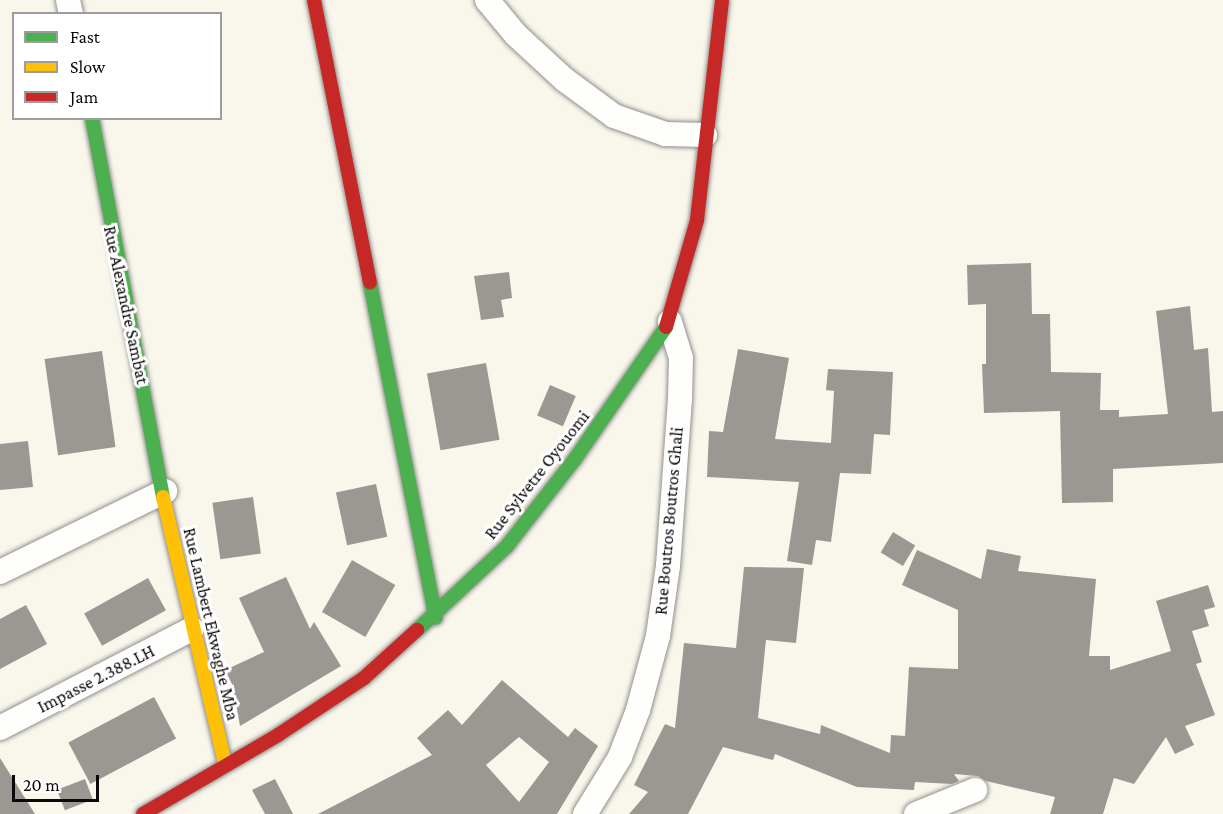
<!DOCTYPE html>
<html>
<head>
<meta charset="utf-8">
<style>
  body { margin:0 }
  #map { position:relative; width:1223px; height:814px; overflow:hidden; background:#f9f6ec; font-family:"Crimson Pro",serif }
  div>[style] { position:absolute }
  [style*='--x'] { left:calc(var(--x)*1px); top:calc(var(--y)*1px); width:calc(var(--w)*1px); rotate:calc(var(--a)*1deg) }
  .building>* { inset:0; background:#9b9893; transform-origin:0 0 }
  .roads { filter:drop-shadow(0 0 2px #91908b) drop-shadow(0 0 2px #91908b) }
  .street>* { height:24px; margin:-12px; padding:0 12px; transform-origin:12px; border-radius:12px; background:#fefefc }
  .fast>* { height:14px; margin:-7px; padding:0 7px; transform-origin:7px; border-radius:7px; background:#4caf50 }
  .slow>* { height:14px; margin:-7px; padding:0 7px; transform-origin:7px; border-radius:7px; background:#ffc107 }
  .jam>* { height:14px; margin:-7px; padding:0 7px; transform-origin:7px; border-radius:7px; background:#c62828 }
  span { translate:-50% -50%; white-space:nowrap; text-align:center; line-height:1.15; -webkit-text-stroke:6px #fff; paint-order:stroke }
  .street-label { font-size:18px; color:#090909 }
  .legend { position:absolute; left:12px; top:12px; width:210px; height:108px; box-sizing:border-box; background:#fff; border:2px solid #9d9d9d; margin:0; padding:8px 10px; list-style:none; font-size:18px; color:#090909 }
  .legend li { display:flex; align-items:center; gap:12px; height:30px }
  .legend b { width:30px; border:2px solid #9d9d9d }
  .scale { position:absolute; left:12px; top:775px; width:87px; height:27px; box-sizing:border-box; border:3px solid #090909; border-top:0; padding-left:8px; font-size:18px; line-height:21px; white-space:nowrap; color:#090909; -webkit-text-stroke:4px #fff; paint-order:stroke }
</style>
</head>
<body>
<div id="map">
  <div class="building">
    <div style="clip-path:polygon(1031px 263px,1032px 314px,1050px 314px,1051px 372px,1101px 373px,1100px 410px,1119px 410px,1119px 417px,1168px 414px,1156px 311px,1190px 306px,1194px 350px,1208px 348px,1212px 412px,1223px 411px,1223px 463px,1113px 469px,1113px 502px,1062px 503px,1060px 411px,984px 413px,982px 364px,986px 364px,986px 304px,968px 305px,967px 265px)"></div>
    <div style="clip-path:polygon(509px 272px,512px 298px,501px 300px,504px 317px,481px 320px,474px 276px)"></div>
    <div style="clip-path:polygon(738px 349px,789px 358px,775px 439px,831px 443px,834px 391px,826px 390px,828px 369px,893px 372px,890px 435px,874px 434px,871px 474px,840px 473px,831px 542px,816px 540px,812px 565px,787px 561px,799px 482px,707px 477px,709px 431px,723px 432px)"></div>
    <div style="left:102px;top:351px;width:97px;height:58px;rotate:82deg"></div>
    <div style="left:486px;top:363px;width:78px;height:60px;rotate:80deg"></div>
    <div style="left:550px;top:385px;width:28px;height:33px;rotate:23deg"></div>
    <div style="clip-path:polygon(28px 441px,33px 487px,0 490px,0 444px)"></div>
    <div style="left:376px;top:484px;width:54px;height:41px;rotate:78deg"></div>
    <div style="left:253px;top:497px;width:57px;height:41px;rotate:82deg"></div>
    <div style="left:893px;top:532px;width:26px;height:24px;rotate:31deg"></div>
    <div style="clip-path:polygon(987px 549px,1021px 556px,1018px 571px,1096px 579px,1089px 656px,1110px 656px,1110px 670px,1171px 651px,1156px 601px,1208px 585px,1215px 607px,1204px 610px,1209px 626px,1192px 631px,1202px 662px,1196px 664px,1215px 715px,1185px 726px,1194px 745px,1175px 754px,1166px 737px,1134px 784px,1114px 778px,1103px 814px,1050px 814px,1055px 797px,986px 781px,978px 776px,954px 774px,959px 781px,952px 784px,915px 782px,914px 790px,857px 787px,775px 754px,773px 760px,723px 747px,688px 814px,629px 814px,648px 792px,634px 785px,665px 724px,675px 728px,684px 643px,736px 648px,744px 567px,804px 568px,796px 643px,766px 640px,758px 718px,820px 734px,821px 725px,890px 753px,891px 735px,905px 736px,909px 667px,958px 669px,958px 610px,902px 585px,917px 550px,981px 579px)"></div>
    <div style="left:352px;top:560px;width:50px;height:60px;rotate:30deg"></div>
    <div style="clip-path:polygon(286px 577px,310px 629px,314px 622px,341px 666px,240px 726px,233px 686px,225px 670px,264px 652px,239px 598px)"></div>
    <div style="left:148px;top:578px;width:37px;height:73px;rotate:61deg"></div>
    <div style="clip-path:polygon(26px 605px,47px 644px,0 669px,0 619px)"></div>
    <div style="clip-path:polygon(evenodd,502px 680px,568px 737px,575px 728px,598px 746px,557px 814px,318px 814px,432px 755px,417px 738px,448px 710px,462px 725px,502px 680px,519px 737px,549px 762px,519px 802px,486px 765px,519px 737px)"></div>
    <div style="left:154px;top:697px;width:47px;height:97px;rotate:62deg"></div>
    <div style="clip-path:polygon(0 758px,35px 814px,0 814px)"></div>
    <div style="left:85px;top:779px;width:22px;height:30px;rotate:69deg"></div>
    <div style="clip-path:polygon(275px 779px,293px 814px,265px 814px,252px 790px)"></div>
  </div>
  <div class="roads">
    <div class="street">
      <div style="--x:68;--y:0;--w:14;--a:78"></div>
      <div style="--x:487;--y:0;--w:45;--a:50.4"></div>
      <div style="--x:516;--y:35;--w:67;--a:42.6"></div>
      <div style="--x:565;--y:80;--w:61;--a:36.3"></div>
      <div style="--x:614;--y:116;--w:54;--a:19.4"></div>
      <div style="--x:665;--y:134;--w:40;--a:1.4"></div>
      <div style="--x:0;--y:572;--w:184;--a:-26.1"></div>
      <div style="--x:0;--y:728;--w:216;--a:-27.3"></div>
      <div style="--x:585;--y:814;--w:67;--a:-58.4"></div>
      <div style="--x:620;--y:757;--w:50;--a:-69"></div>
      <div style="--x:638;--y:710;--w:77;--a:-74.9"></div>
      <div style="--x:658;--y:636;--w:71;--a:-81.9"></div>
      <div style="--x:668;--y:566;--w:167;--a:-85.9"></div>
      <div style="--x:680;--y:399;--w:41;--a:-88.6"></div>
      <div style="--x:681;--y:358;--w:38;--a:-107"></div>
      <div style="--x:916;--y:814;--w:64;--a:-22.1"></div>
    </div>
    <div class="fast">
      <div style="--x:92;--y:118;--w:386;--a:79.4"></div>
      <div style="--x:370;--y:283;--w:341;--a:78.9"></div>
      <div style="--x:417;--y:630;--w:123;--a:-43"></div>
      <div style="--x:507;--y:546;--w:110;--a:-52"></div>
      <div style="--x:575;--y:459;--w:160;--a:-55.4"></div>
    </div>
    <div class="slow">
      <div style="--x:163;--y:497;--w:273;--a:76.9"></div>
    </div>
    <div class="jam">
      <div style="--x:314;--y:0;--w:288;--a:78.8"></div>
      <div style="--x:666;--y:327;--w:111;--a:-73.8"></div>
      <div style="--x:697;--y:220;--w:221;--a:-83.5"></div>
      <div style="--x:143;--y:814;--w:156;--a:-30.3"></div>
      <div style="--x:278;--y:735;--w:103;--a:-33.5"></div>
      <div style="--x:364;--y:678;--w:72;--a:-42.2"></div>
    </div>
  </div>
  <div class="street-label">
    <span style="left:126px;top:305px;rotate:78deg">Rue Alexandre Sambat</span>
    <span style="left:537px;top:475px;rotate:-52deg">Rue Sylvetre Oyouomi</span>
    <span style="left:669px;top:521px;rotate:-85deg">Rue Boutros Boutros Ghali</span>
    <span style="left:211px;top:624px;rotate:77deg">Rue Lambert Ekwaghe Mba</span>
    <span style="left:96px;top:679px;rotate:-27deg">Impasse 2.388.LH</span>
  </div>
  <ul class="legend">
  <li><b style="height:8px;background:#4caf50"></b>Fast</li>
  <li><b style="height:8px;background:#ffc107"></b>Slow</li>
  <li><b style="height:8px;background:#c62828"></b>Jam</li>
  </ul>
  <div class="scale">20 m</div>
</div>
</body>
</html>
